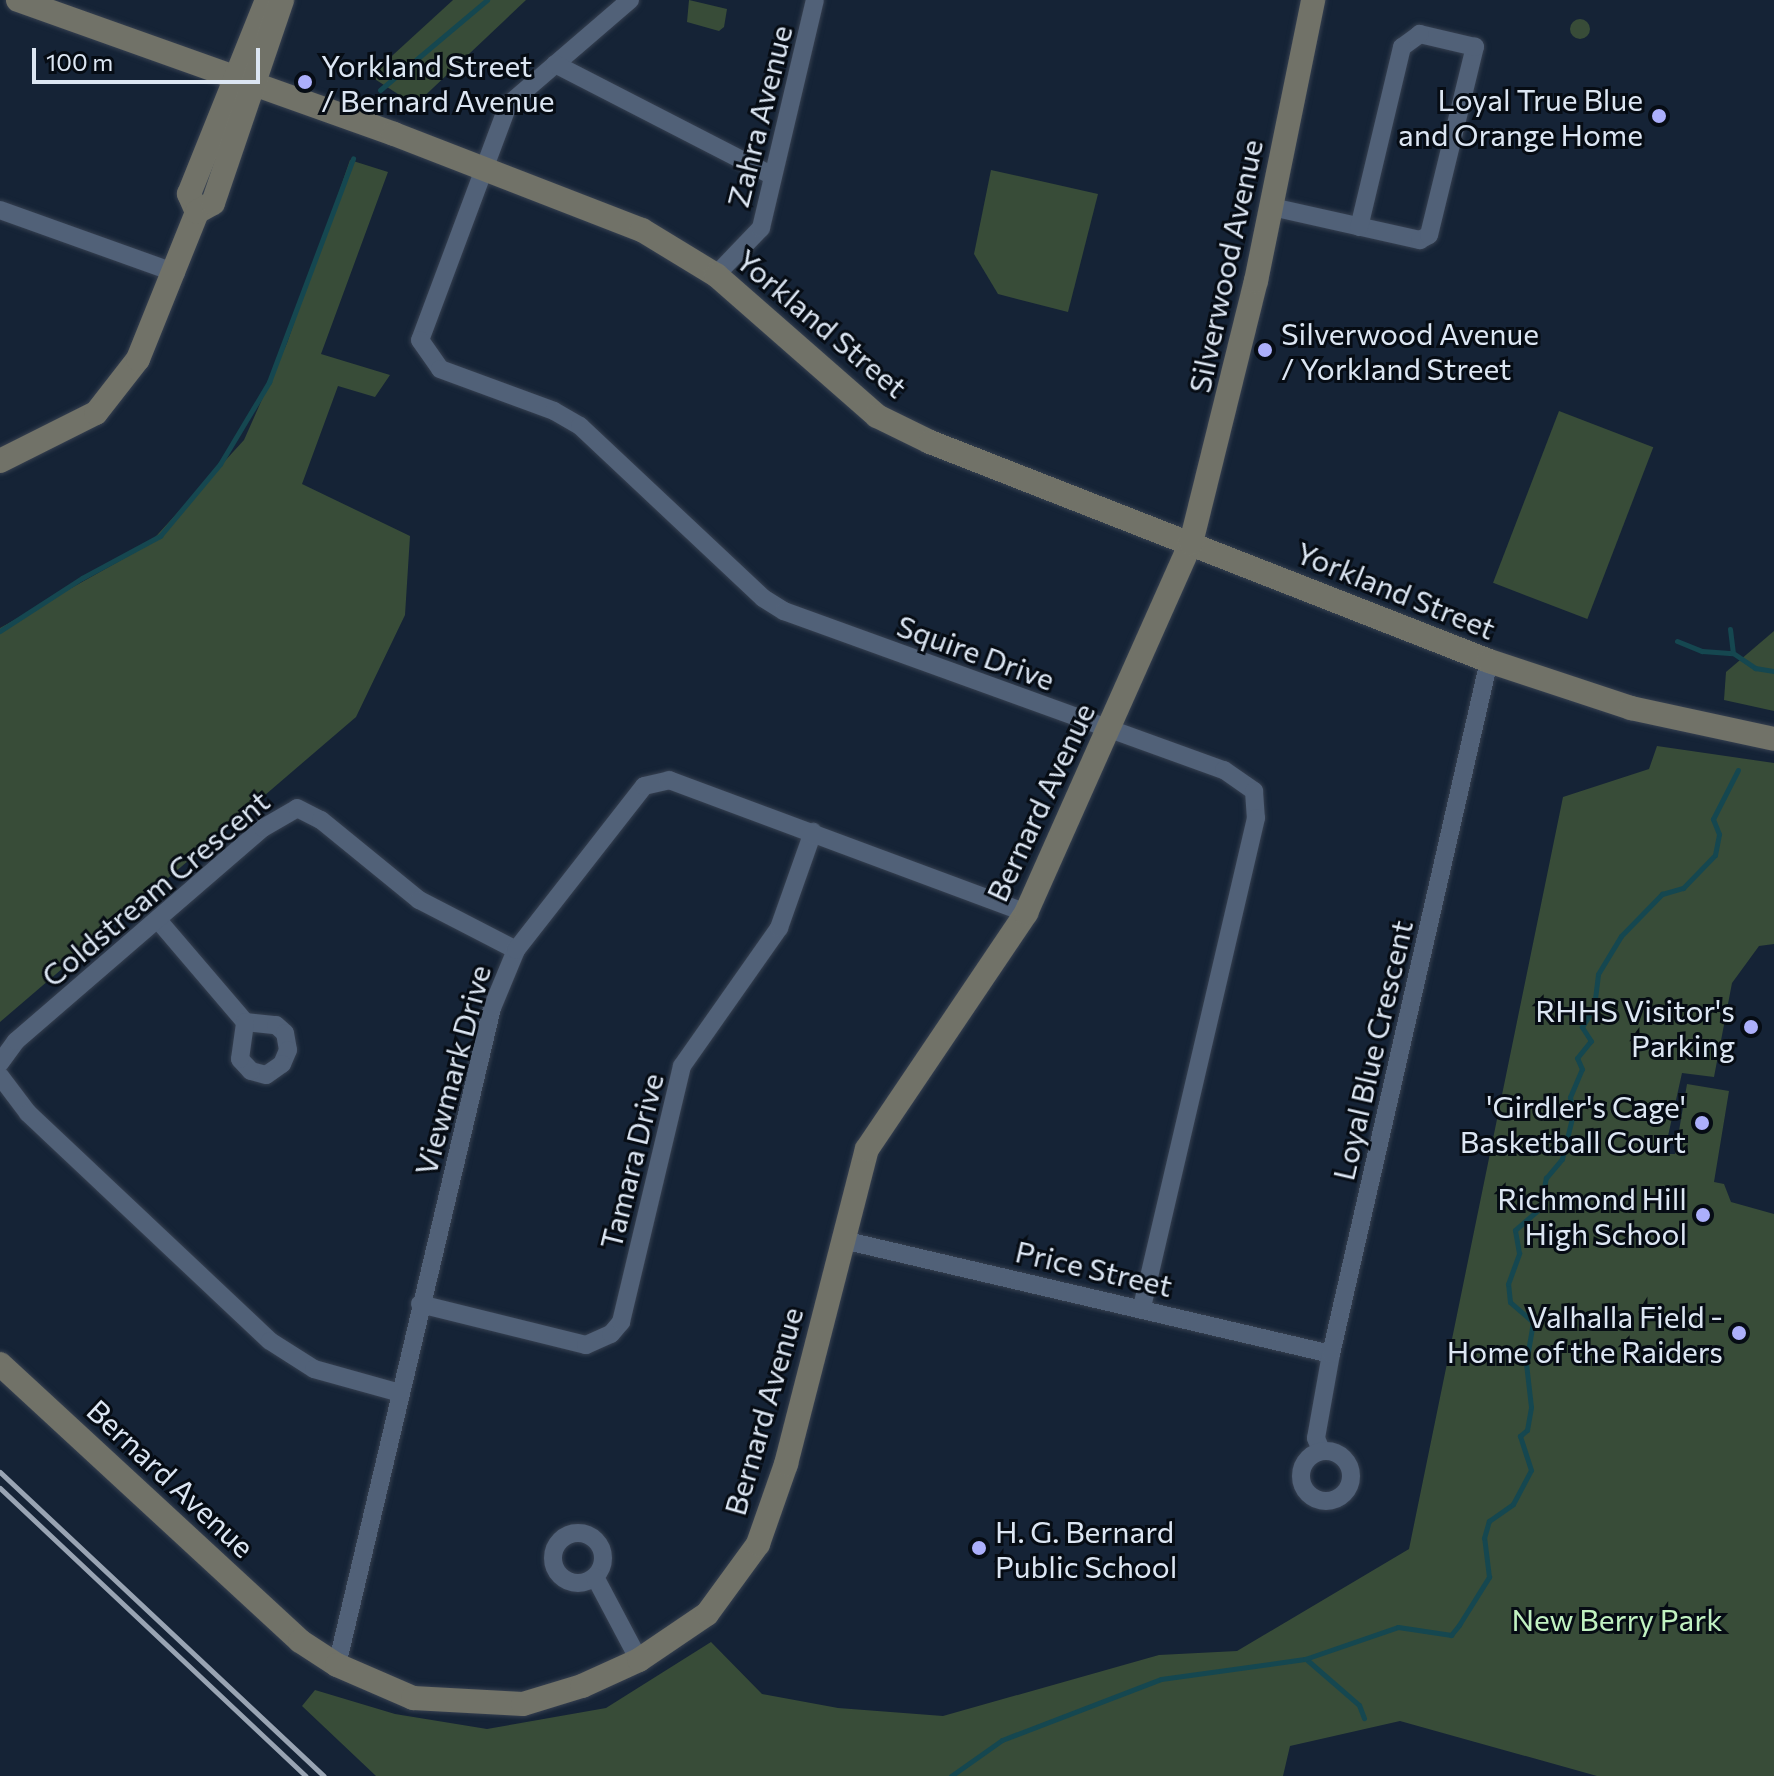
<!DOCTYPE html>
<html>
<head>
<meta charset="utf-8">
<style>
  body { margin:0 }
  #map { position:relative; width:1774px; height:1776px; overflow:hidden; background:#152336; font-family:Commissioner,sans-serif }
  div>[style] { position:absolute }
  [style*='--x'] { left:calc(var(--x)*1px); top:calc(var(--y)*1px); width:calc(var(--w)*1px); rotate:calc(var(--a)*1deg) }
  .green>* { inset:0; background:#384c38; transform-origin:0 0 }
  .round { border-radius:50% }
  .stream>* { height:5px; margin:-2.5px; padding:0 2.5px; transform-origin:2.5px; border-radius:2.5px; background:#154750 }
  .roads { filter:drop-shadow(0 0 2px #364050) drop-shadow(0 0 2px #364050) }
  .street>* { height:18px; margin:-9px; padding:0 9px; transform-origin:9px; border-radius:9px; background:#516178 }
  .street>.ring { margin:-9px; padding:0; box-sizing:content-box; background:none; border:18px solid #516178; border-radius:50% }
  .secondary>* { height:24px; margin:-12px; padding:0 12px; transform-origin:12px; border-radius:12px; background:#717268 }
  .rail>* { height:5px; margin:-2.5px; padding:0 2.5px; transform-origin:2.5px; border-radius:2.5px; background:#99a4b3 }
  .dots>* { width:22px; height:22px; translate:-50% -50%; box-sizing:border-box; border:4px solid #060c14; border-radius:50% }
  span { translate:-50% -50%; white-space:nowrap; text-align:center; line-height:1.15; -webkit-text-stroke:6px #060c14; paint-order:stroke }
  .poi-label { font-size:30px; color:#dce6f3 }
  .left { translate:0 -50%; text-align:left }
  .right { translate:-100% -50%; text-align:right }
  .street-label { font-size:30px; color:#dce6f3 }
  .park-label { font-size:30px; color:#c1f2c1 }
  .scale { position:absolute; left:32px; top:48px; width:228px; height:36px; box-sizing:border-box; border:4px solid #dce6f3; border-top:0; padding-left:10px; font-size:24px; line-height:28px; white-space:nowrap; color:#dce6f3; -webkit-text-stroke:6px #060c14; paint-order:stroke }
</style>
</head>
<body>
<div id="map">
  <div class="green">
    <div style="clip-path:polygon(453px 0,526px 0,415px 105px,370px 76px)"></div>
    <div style="clip-path:polygon(689px 0,727px 9px,724px 27px,719px 31px,687px 22px)"></div>
    <div class="round" style="left:1570px;top:19px;width:20px;height:20px"></div>
    <div style="clip-path:polygon(350px 160px,388px 172px,321px 354px,390px 375px,375px 397px,338px 386px,302px 484px,410px 536px,405px 615px,356px 717px,0 1022px,0 628px,148px 545px,244px 440px,287px 343px)"></div>
    <div style="clip-path:polygon(991px 170px,1098px 194px,1068px 312px,998px 294px,974px 254px)"></div>
    <div style="left:1559px;top:411px;width:101px;height:184px;rotate:21deg"></div>
    <div style="clip-path:polygon(1774px 631px,1774px 711px,1724px 700px,1726px 672px)"></div>
    <div style="clip-path:polygon(1657px 746px,1774px 763px,1774px 944px,1759px 946px,1732px 983px,1714px 1077px,1682px 1073px,1664px 1154px,1675px 1154px,1687px 1084px,1729px 1091px,1714px 1182px,1724px 1184px,1731px 1202px,1774px 1214px,1774px 1776px,1597px 1776px,1400px 1721px,1290px 1746px,1283px 1776px,376px 1776px,302px 1706px,315px 1690px,395px 1714px,487px 1729px,606px 1708px,711px 1642px,762px 1694px,838px 1708px,943px 1716px,1159px 1655px,1237px 1651px,1409px 1549px,1563px 797px,1649px 769px)"></div>
  </div>
  <div class="stream">
    <div style="--x:380;--y:90;--w:140;--a:-40.1"></div>
    <div style="--x:1730;--y:629;--w:24;--a:83"></div>
    <div style="--x:0;--y:631;--w:98;--a:-32.9"></div>
    <div style="--x:82;--y:578;--w:89;--a:-28.3"></div>
    <div style="--x:160;--y:536;--w:94;--a:-50.2"></div>
    <div style="--x:220;--y:464;--w:96;--a:-59.1"></div>
    <div style="--x:269;--y:382;--w:239;--a:-69.4"></div>
    <div style="--x:1677;--y:641;--w:27;--a:22"></div>
    <div style="--x:1702;--y:651;--w:31;--a:4"></div>
    <div style="--x:1733;--y:653;--w:27;--a:34"></div>
    <div style="--x:1755;--y:668;--w:19;--a:9"></div>
    <div style="--x:1306;--y:1659;--w:70;--a:41"></div>
    <div style="--x:1359;--y:1705;--w:14;--a:69"></div>
    <div style="--x:951;--y:1776;--w:62;--a:-35.2"></div>
    <div style="--x:1002;--y:1740;--w:170;--a:-21"></div>
    <div style="--x:1161;--y:1679;--w:145;--a:-7.9"></div>
    <div style="--x:1305;--y:1659;--w:98;--a:-19"></div>
    <div style="--x:1398;--y:1627;--w:54;--a:8.6"></div>
    <div style="--x:1451;--y:1635;--w:13;--a:-51"></div>
    <div style="--x:1459;--y:1625;--w:57;--a:-58"></div>
    <div style="--x:1489;--y:1577;--w:39;--a:-97"></div>
    <div style="--x:1484;--y:1538;--w:18;--a:-74"></div>
    <div style="--x:1489;--y:1521;--w:29;--a:-35"></div>
    <div style="--x:1513;--y:1504;--w:38;--a:-62"></div>
    <div style="--x:1531;--y:1470;--w:36;--a:-108"></div>
    <div style="--x:1520;--y:1436;--w:9;--a:-41"></div>
    <div style="--x:1527;--y:1430;--w:23;--a:-80"></div>
    <div style="--x:1531;--y:1407;--w:44;--a:-96.5"></div>
    <div style="--x:1526;--y:1363;--w:42;--a:-80.3"></div>
    <div style="--x:1533;--y:1322;--w:30;--a:-139"></div>
    <div style="--x:1510;--y:1302;--w:18;--a:-96"></div>
    <div style="--x:1508;--y:1284;--w:33;--a:-70"></div>
    <div style="--x:1519;--y:1253;--w:23;--a:-100"></div>
    <div style="--x:1515;--y:1230;--w:33;--a:-41"></div>
    <div style="--x:1540;--y:1208;--w:31;--a:-79"></div>
    <div style="--x:1546;--y:1178;--w:25;--a:-50"></div>
    <div style="--x:1562;--y:1159;--w:46;--a:-76.3"></div>
    <div style="--x:1573;--y:1114;--w:17;--a:-100"></div>
    <div style="--x:1570;--y:1097;--w:30;--a:-67"></div>
    <div style="--x:1582;--y:1069;--w:12;--a:-114"></div>
    <div style="--x:1577;--y:1058;--w:22;--a:-51"></div>
    <div style="--x:1591;--y:1041;--w:17;--a:-123"></div>
    <div style="--x:1582;--y:1027;--w:23;--a:-59"></div>
    <div style="--x:1594;--y:1007;--w:33;--a:-83"></div>
    <div style="--x:1598;--y:974;--w:44;--a:-58.8"></div>
    <div style="--x:1621;--y:936;--w:59;--a:-45.7"></div>
    <div style="--x:1662;--y:894;--w:22;--a:-16"></div>
    <div style="--x:1683;--y:888;--w:46;--a:-45.9"></div>
    <div style="--x:1715;--y:855;--w:21;--a:-79"></div>
    <div style="--x:1719;--y:834;--w:16;--a:-112"></div>
    <div style="--x:1713;--y:819;--w:55;--a:-63"></div>
  </div>
  <div class="roads">
    <div class="street">
      <div style="--x:630;--y:0;--w:161;--a:139.3"></div>
      <div style="--x:508;--y:105;--w:251;--a:110.5"></div>
      <div style="--x:420;--y:340;--w:35;--a:55"></div>
      <div style="--x:440;--y:369;--w:121;--a:20.2"></div>
      <div style="--x:554;--y:411;--w:30;--a:30"></div>
      <div style="--x:580;--y:426;--w:251;--a:43.2"></div>
      <div style="--x:763;--y:598;--w:25;--a:32"></div>
      <div style="--x:784;--y:611;--w:468;--a:19.9"></div>
      <div style="--x:1224;--y:770;--w:37;--a:35"></div>
      <div style="--x:1254;--y:791;--w:27;--a:86"></div>
      <div style="--x:1256;--y:818;--w:502;--a:103.12"></div>
      <div style="--x:555;--y:64;--w:245;--a:27.2"></div>
      <div style="--x:1272;--y:207;--w:152;--a:12.6"></div>
      <div style="--x:1420;--y:240;--w:10;--a:-29"></div>
      <div style="--x:1429;--y:235;--w:194;--a:-76.3"></div>
      <div style="--x:1475;--y:47;--w:57;--a:-166.7"></div>
      <div style="--x:1420;--y:34;--w:22;--a:144"></div>
      <div style="--x:1402;--y:47;--w:185;--a:103.4"></div>
      <div style="--x:0;--y:210;--w:187;--a:19.7"></div>
      <div style="--x:716;--y:275;--w:65;--a:-46.2"></div>
      <div style="--x:761;--y:228;--w:234;--a:-76.7"></div>
      <div style="--x:158;--y:920;--w:134;--a:49.5"></div>
      <div style="--x:245;--y:1022;--w:31;--a:6"></div>
      <div style="--x:276;--y:1025;--w:12;--a:42"></div>
      <div style="--x:285;--y:1033;--w:17;--a:80"></div>
      <div style="--x:288;--y:1050;--w:15;--a:113"></div>
      <div style="--x:282;--y:1064;--w:19;--a:145"></div>
      <div style="--x:266;--y:1075;--w:16;--a:-165"></div>
      <div style="--x:251;--y:1071;--w:16;--a:-133"></div>
      <div style="--x:240;--y:1059;--w:37;--a:-82"></div>
      <div style="--x:0;--y:1063;--w:27;--a:-54"></div>
      <div style="--x:16;--y:1041;--w:326;--a:-40.8"></div>
      <div style="--x:263;--y:828;--w:39;--a:-30"></div>
      <div style="--x:297;--y:808;--w:27;--a:27"></div>
      <div style="--x:321;--y:820;--w:127;--a:39.2"></div>
      <div style="--x:419;--y:900;--w:109;--a:27.3"></div>
      <div style="--x:0;--y:1076;--w:46;--a:52.9"></div>
      <div style="--x:28;--y:1113;--w:332;--a:43.3"></div>
      <div style="--x:270;--y:1341;--w:52;--a:32.5"></div>
      <div style="--x:314;--y:1369;--w:89;--a:15.6"></div>
      <div style="--x:843;--y:1240;--w:501;--a:13.15"></div>
      <div style="--x:420;--y:1304;--w:171;--a:13.9"></div>
      <div style="--x:586;--y:1345;--w:27;--a:-24"></div>
      <div style="--x:611;--y:1334;--w:16;--a:-50"></div>
      <div style="--x:621;--y:1322;--w:263;--a:-76.6"></div>
      <div style="--x:682;--y:1066;--w:169;--a:-54.9"></div>
      <div style="--x:779;--y:928;--w:102;--a:-70.5"></div>
      <div style="--x:1321;--y:1450;--w:13;--a:-113"></div>
      <div style="--x:1316;--y:1438;--w:85;--a:-79.9"></div>
      <div style="--x:1331;--y:1354;--w:711;--a:-77.16"></div>
      <div class="ring" style="left:1301px;top:1451px;width:32px;height:32px"></div>
      <div class="ring" style="left:553px;top:1533px;width:32px;height:32px"></div>
      <div style="--x:595;--y:1577;--w:94;--a:62.1"></div>
      <div style="--x:337;--y:1665;--w:675;--a:-76.73"></div>
      <div style="--x:492;--y:1008;--w:63;--a:-67.5"></div>
      <div style="--x:516;--y:950;--w:208;--a:-52"></div>
      <div style="--x:644;--y:786;--w:26;--a:-13"></div>
      <div style="--x:669;--y:780;--w:381;--a:20.4"></div>
    </div>
    <div class="secondary">
      <div style="--x:18;--y:0;--w:399;--a:19.6"></div>
      <div style="--x:394;--y:134;--w:266;--a:21.2"></div>
      <div style="--x:642;--y:230;--w:87;--a:31.3"></div>
      <div style="--x:716;--y:275;--w:214;--a:41.2"></div>
      <div style="--x:877;--y:416;--w:59;--a:26.1"></div>
      <div style="--x:930;--y:442;--w:600;--a:21.39"></div>
      <div style="--x:1489;--y:661;--w:150;--a:18.3"></div>
      <div style="--x:1631;--y:708;--w:146;--a:12.2"></div>
      <div style="--x:197;--y:212;--w:20;--a:-114"></div>
      <div style="--x:189;--y:194;--w:209;--a:-68.1"></div>
      <div style="--x:0;--y:461;--w:107;--a:-26.6"></div>
      <div style="--x:96;--y:413;--w:68;--a:-52.1"></div>
      <div style="--x:138;--y:359;--w:158;--a:-68.1"></div>
      <div style="--x:197;--y:212;--w:18;--a:-29"></div>
      <div style="--x:213;--y:203;--w:214;--a:-71.2"></div>
      <div style="--x:0;--y:1364;--w:408;--a:42.7"></div>
      <div style="--x:300;--y:1641;--w:44;--a:33"></div>
      <div style="--x:337;--y:1665;--w:83;--a:23.5"></div>
      <div style="--x:413;--y:1698;--w:110;--a:3.1"></div>
      <div style="--x:523;--y:1704;--w:62;--a:-17"></div>
      <div style="--x:582;--y:1686;--w:63;--a:-24.5"></div>
      <div style="--x:639;--y:1660;--w:82;--a:-34.1"></div>
      <div style="--x:707;--y:1614;--w:87;--a:-53.9"></div>
      <div style="--x:758;--y:1544;--w:85;--a:-70.7"></div>
      <div style="--x:786;--y:1464;--w:325;--a:-75.6"></div>
      <div style="--x:867;--y:1149;--w:285;--a:-56"></div>
      <div style="--x:1026;--y:913;--w:405;--a:-66"></div>
      <div style="--x:1191;--y:543;--w:270;--a:-76.1"></div>
      <div style="--x:1256;--y:281;--w:287;--a:-78.5"></div>
    </div>
  </div>
  <div class="rail">
    <div style="--x:0;--y:1472;--w:444;--a:43.2"></div>
    <div style="--x:0;--y:1488;--w:420;--a:43.3"></div>
  </div>
  <div class="dots">
    <div style="left:305px;top:82px;background:#acaffb"></div>
    <div style="left:1659px;top:116px;background:#acaffb"></div>
    <div style="left:1265px;top:350px;background:#acaffb"></div>
    <div style="left:1751px;top:1027px;background:#acaffb"></div>
    <div style="left:1702px;top:1123px;background:#acaffb"></div>
    <div style="left:1703px;top:1215px;background:#acaffb"></div>
    <div style="left:1739px;top:1333px;background:#acaffb"></div>
    <div style="left:979px;top:1548px;background:#acaffb"></div>
  </div>
  <div class="poi-label">
    <span class="left" style="left:321px;top:82px">Yorkland Street<br>/ Bernard Avenue</span>
    <span class="right" style="left:1643px;top:116px">Loyal True Blue<br>and Orange Home</span>
    <span class="left" style="left:1281px;top:350px">Silverwood Avenue<br>/ Yorkland Street</span>
    <span class="right" style="left:1735px;top:1027px">RHHS Visitor's<br>Parking</span>
    <span class="right" style="left:1686px;top:1123px">'Girdler's Cage'<br>Basketball Court</span>
    <span class="right" style="left:1687px;top:1215px">Richmond Hill<br>High School</span>
    <span class="right" style="left:1723px;top:1333px">Valhalla Field -<br>Home of the Raiders</span>
    <span class="left" style="left:995px;top:1548px">H. G. Bernard<br>Public School</span>
  </div>
  <div class="street-label">
    <span style="left:759px;top:116px;rotate:-76deg">Zahra Avenue</span>
    <span style="left:1225px;top:266px;rotate:-78deg">Silverwood Avenue</span>
    <span style="left:822px;top:323px;rotate:40deg">Yorkland Street</span>
    <span style="left:1396px;top:590px;rotate:22deg">Yorkland Street</span>
    <span style="left:976px;top:652px;rotate:20deg">Squire Drive</span>
    <span style="left:1040px;top:802px;rotate:-65deg">Bernard Avenue</span>
    <span style="left:155px;top:888px;rotate:-40deg">Coldstream Crescent</span>
    <span style="left:1372px;top:1050px;rotate:-77deg">Loyal Blue Crescent</span>
    <span style="left:452px;top:1070px;rotate:-75deg">Viewmark Drive</span>
    <span style="left:631px;top:1161px;rotate:-76deg">Tamara Drive</span>
    <span style="left:1094px;top:1268px;rotate:13deg">Price Street</span>
    <span style="left:763px;top:1411px;rotate:-74deg">Bernard Avenue</span>
    <span style="left:171px;top:1478px;rotate:43deg">Bernard Avenue</span>
  </div>
  <div class="park-label">
    <span style="left:1617px;top:1619px">New Berry Park</span>
  </div>
  <div class="scale">100 m</div>
</div>
</body>
</html>
